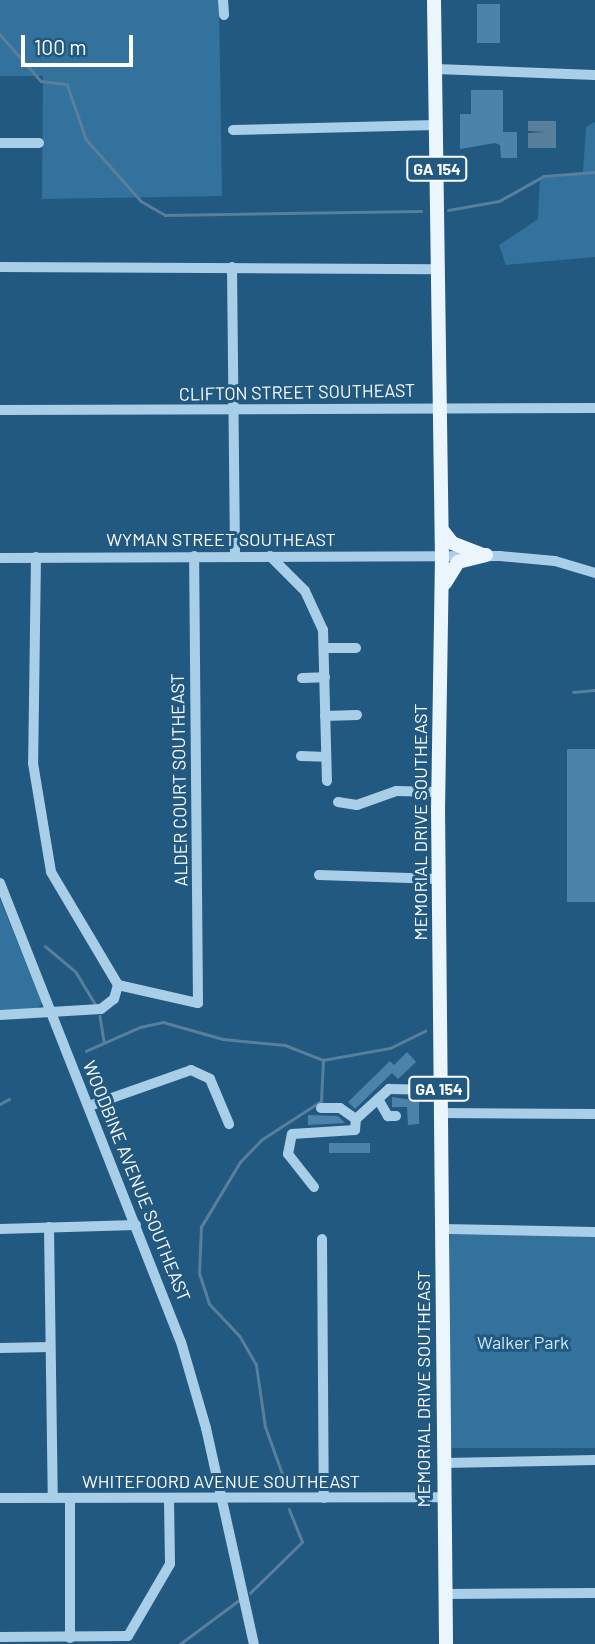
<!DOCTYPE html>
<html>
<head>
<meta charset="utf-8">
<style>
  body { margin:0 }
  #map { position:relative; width:595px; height:1644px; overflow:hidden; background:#225981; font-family:Barlow,sans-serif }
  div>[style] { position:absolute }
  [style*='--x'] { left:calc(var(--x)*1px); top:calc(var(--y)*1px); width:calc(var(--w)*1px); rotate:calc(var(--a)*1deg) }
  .green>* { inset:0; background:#32729d; transform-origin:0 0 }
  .water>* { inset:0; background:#587f9b }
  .stream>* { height:2.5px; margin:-1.25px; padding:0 1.25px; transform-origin:1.25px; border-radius:1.25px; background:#587f9b }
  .building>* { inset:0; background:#4b83ab; transform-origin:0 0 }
  .minor>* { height:10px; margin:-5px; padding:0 5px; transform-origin:5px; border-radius:5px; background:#a9cee8 }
  .major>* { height:14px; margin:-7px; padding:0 7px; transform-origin:7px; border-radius:7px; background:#ebf5fd }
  span { translate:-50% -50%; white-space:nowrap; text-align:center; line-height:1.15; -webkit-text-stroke:6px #225981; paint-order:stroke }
  .shield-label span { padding:2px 5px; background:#225981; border:2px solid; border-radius:5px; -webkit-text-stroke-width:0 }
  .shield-label { font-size:16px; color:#fff; font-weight:700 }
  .street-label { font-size:18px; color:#fff }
  .park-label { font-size:18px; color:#cce5f6 }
  .scale { position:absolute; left:21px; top:35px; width:112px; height:32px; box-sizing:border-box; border:4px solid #fff; border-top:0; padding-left:9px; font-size:21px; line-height:24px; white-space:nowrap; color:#fff; -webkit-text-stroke:5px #225981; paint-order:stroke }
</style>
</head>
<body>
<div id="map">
  <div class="green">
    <div style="clip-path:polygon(0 0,219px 0,222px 196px,42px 199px,43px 76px,0 76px)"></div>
    <div style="clip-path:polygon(595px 122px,595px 257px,506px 265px,499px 245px,538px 219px,540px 179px,583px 172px,586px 127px)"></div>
    <div style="clip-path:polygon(0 899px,42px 1003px,36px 1010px,0 1010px)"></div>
    <div style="left:595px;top:1235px;width:213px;height:145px;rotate:90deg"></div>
  </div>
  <div class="water">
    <div style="clip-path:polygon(528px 121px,556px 121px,556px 148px,528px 148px,528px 133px,546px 132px,528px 131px)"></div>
  </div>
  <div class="stream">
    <div style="--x:0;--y:34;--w:62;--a:48.9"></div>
    <div style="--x:41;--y:81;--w:26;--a:7"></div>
    <div style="--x:67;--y:84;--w:58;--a:70.9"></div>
    <div style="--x:86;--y:139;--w:83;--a:48.4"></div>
    <div style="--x:141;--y:201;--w:28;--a:30"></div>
    <div style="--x:165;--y:215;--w:256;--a:-0.9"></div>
    <div style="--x:448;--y:210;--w:52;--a:-10"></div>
    <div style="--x:499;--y:201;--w:51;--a:-29.1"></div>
    <div style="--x:544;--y:176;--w:51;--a:-4.5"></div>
    <div style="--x:573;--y:692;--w:22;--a:-5"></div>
    <div style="--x:45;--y:946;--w:40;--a:40"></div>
    <div style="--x:76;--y:972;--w:37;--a:59"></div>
    <div style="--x:100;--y:1016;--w:26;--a:81"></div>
    <div style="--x:86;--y:1051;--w:59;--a:-24"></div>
    <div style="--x:140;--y:1027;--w:24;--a:-12"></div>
    <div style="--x:163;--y:1022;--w:62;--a:15.8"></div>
    <div style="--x:223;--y:1039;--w:62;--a:5.5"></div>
    <div style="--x:285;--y:1045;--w:41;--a:21.5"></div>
    <div style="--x:323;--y:1060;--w:68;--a:-10.2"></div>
    <div style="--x:390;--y:1048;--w:39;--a:-26"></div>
    <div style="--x:0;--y:1104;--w:10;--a:-29"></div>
    <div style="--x:287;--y:1488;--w:65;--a:-109.8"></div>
    <div style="--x:265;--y:1427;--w:63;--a:-98.3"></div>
    <div style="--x:256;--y:1365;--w:32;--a:-120"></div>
    <div style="--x:240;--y:1337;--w:45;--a:-133.2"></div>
    <div style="--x:209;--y:1304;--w:32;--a:-108"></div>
    <div style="--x:199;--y:1274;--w:47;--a:-87.6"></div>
    <div style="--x:201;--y:1227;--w:76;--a:-59"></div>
    <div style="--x:240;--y:1162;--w:30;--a:-46"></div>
    <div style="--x:261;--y:1140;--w:72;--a:-33"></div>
    <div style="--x:321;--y:1101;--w:41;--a:-87.2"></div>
    <div style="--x:250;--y:1593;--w:73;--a:-44.4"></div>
    <div style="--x:302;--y:1542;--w:35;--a:-112"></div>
    <div style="--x:180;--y:1644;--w:74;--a:-36.7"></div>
  </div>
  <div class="building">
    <div style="left:477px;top:4px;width:23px;height:39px"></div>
    <div style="clip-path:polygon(471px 90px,503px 90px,503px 132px,517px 132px,517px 158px,501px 158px,500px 145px,495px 143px,460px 149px,460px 114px,471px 114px)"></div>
    <div style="left:567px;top:749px;width:28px;height:153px"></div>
    <div style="clip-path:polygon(407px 1052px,416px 1062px,398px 1079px,392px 1073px,355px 1109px,348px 1102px,390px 1061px,394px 1065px)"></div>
    <div style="clip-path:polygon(392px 1097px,419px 1101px,419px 1124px,408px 1125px,407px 1107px,392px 1107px)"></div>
    <div style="clip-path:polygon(308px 1115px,338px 1116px,345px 1123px,308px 1125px)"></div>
    <div style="left:329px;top:1143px;width:41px;height:10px"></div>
  </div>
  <div class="minor">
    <div style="--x:223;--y:0;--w:15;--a:86"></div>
    <div style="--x:436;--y:69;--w:159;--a:2.2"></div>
    <div style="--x:233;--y:130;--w:203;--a:-1.4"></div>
    <div style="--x:0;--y:143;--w:39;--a:0"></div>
    <div style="--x:0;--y:267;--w:438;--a:0.3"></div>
    <div style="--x:232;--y:267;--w:288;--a:89.4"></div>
    <div style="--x:0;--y:410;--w:595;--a:-0.19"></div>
    <div style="--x:270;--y:556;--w:49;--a:45"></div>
    <div style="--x:305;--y:591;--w:43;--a:65.2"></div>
    <div style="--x:323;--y:630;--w:151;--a:88.5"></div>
    <div style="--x:36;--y:557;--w:206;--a:90.8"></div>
    <div style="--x:33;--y:763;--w:110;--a:80.6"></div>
    <div style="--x:51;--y:872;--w:131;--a:59.3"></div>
    <div style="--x:118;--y:985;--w:82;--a:12.7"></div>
    <div style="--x:198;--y:1003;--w:447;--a:-90.5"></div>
    <div style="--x:0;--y:558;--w:500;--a:-0.23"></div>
    <div style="--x:500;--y:556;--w:55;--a:5.2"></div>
    <div style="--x:555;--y:561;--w:42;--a:16.7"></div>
    <div style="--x:326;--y:648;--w:30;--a:0"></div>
    <div style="--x:302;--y:678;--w:23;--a:-2"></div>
    <div style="--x:325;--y:716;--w:32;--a:-2"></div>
    <div style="--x:301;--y:756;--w:25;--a:2"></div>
    <div style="--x:338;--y:802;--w:19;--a:9"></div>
    <div style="--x:357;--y:805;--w:41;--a:-19.7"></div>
    <div style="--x:396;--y:791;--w:42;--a:1.4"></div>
    <div style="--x:319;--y:875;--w:120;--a:1.9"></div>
    <div style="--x:0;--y:883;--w:493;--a:68.5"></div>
    <div style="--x:181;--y:1342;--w:90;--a:73.8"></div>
    <div style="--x:206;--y:1428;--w:221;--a:77.5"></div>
    <div style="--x:0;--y:1015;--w:101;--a:-3.4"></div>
    <div style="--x:101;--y:1009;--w:16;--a:-38"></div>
    <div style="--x:114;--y:999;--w:15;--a:-74"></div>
    <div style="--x:378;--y:1099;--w:20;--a:60"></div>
    <div style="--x:388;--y:1116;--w:8;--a:0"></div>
    <div style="--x:89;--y:1106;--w:108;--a:-19.4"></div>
    <div style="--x:191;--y:1070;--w:21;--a:25"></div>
    <div style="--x:210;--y:1079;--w:49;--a:67.1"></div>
    <div style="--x:321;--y:1108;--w:19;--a:0"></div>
    <div style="--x:340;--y:1108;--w:19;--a:35"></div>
    <div style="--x:439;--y:1113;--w:156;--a:0.4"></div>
    <div style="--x:314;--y:1187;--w:42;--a:-128.2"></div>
    <div style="--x:288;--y:1154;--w:20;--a:-79"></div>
    <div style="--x:292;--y:1134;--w:63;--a:-3.6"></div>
    <div style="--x:355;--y:1130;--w:11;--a:-85"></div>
    <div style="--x:356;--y:1119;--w:45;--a:-42.3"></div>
    <div style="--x:389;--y:1089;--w:50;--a:1.1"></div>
    <div style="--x:49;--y:1227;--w:271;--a:89.2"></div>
    <div style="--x:0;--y:1229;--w:136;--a:-1.7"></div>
    <div style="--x:441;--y:1229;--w:154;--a:1.1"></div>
    <div style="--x:322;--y:1239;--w:259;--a:89.6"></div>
    <div style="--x:0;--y:1348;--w:50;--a:-1.1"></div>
    <div style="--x:443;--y:1463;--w:152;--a:-1.1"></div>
    <div style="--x:0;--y:1498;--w:443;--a:-0.1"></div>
    <div style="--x:445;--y:1594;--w:150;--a:-0.4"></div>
    <div style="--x:0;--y:1637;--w:128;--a:-0.4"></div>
    <div style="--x:128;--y:1636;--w:83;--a:-59.7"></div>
    <div style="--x:170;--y:1564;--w:65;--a:-90.9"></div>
    <div style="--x:70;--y:1638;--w:140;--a:-90"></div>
  </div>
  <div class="major">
    <div style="--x:434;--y:0;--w:557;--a:89.18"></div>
    <div style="--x:442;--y:557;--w:250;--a:90.9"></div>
    <div style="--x:438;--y:807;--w:837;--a:89.45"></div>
    <div style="--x:442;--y:530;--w:16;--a:52"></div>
    <div style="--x:452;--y:543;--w:34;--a:21"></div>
    <div style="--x:445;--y:583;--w:25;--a:-58"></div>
    <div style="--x:458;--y:562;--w:29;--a:-14"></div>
  </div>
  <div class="shield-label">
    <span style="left:437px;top:169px">GA 154</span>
    <span style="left:439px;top:1089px">GA 154</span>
  </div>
  <div class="street-label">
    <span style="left:297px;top:392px;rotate:-1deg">CLIFTON STREET SOUTHEAST</span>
    <span style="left:221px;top:539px">WYMAN STREET SOUTHEAST</span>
    <span style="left:179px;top:780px;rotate:-91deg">ALDER COURT SOUTHEAST</span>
    <span style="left:420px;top:822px;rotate:-90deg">MEMORIAL DRIVE SOUTHEAST</span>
    <span style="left:137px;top:1181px;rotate:68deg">WOODBINE AVENUE SOUTHEAST</span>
    <span style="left:423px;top:1389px;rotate:-90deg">MEMORIAL DRIVE SOUTHEAST</span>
    <span style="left:221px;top:1481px">WHITEFOORD AVENUE SOUTHEAST</span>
  </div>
  <div class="park-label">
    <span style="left:523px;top:1342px">Walker Park</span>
  </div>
  <div class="scale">100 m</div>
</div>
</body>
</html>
